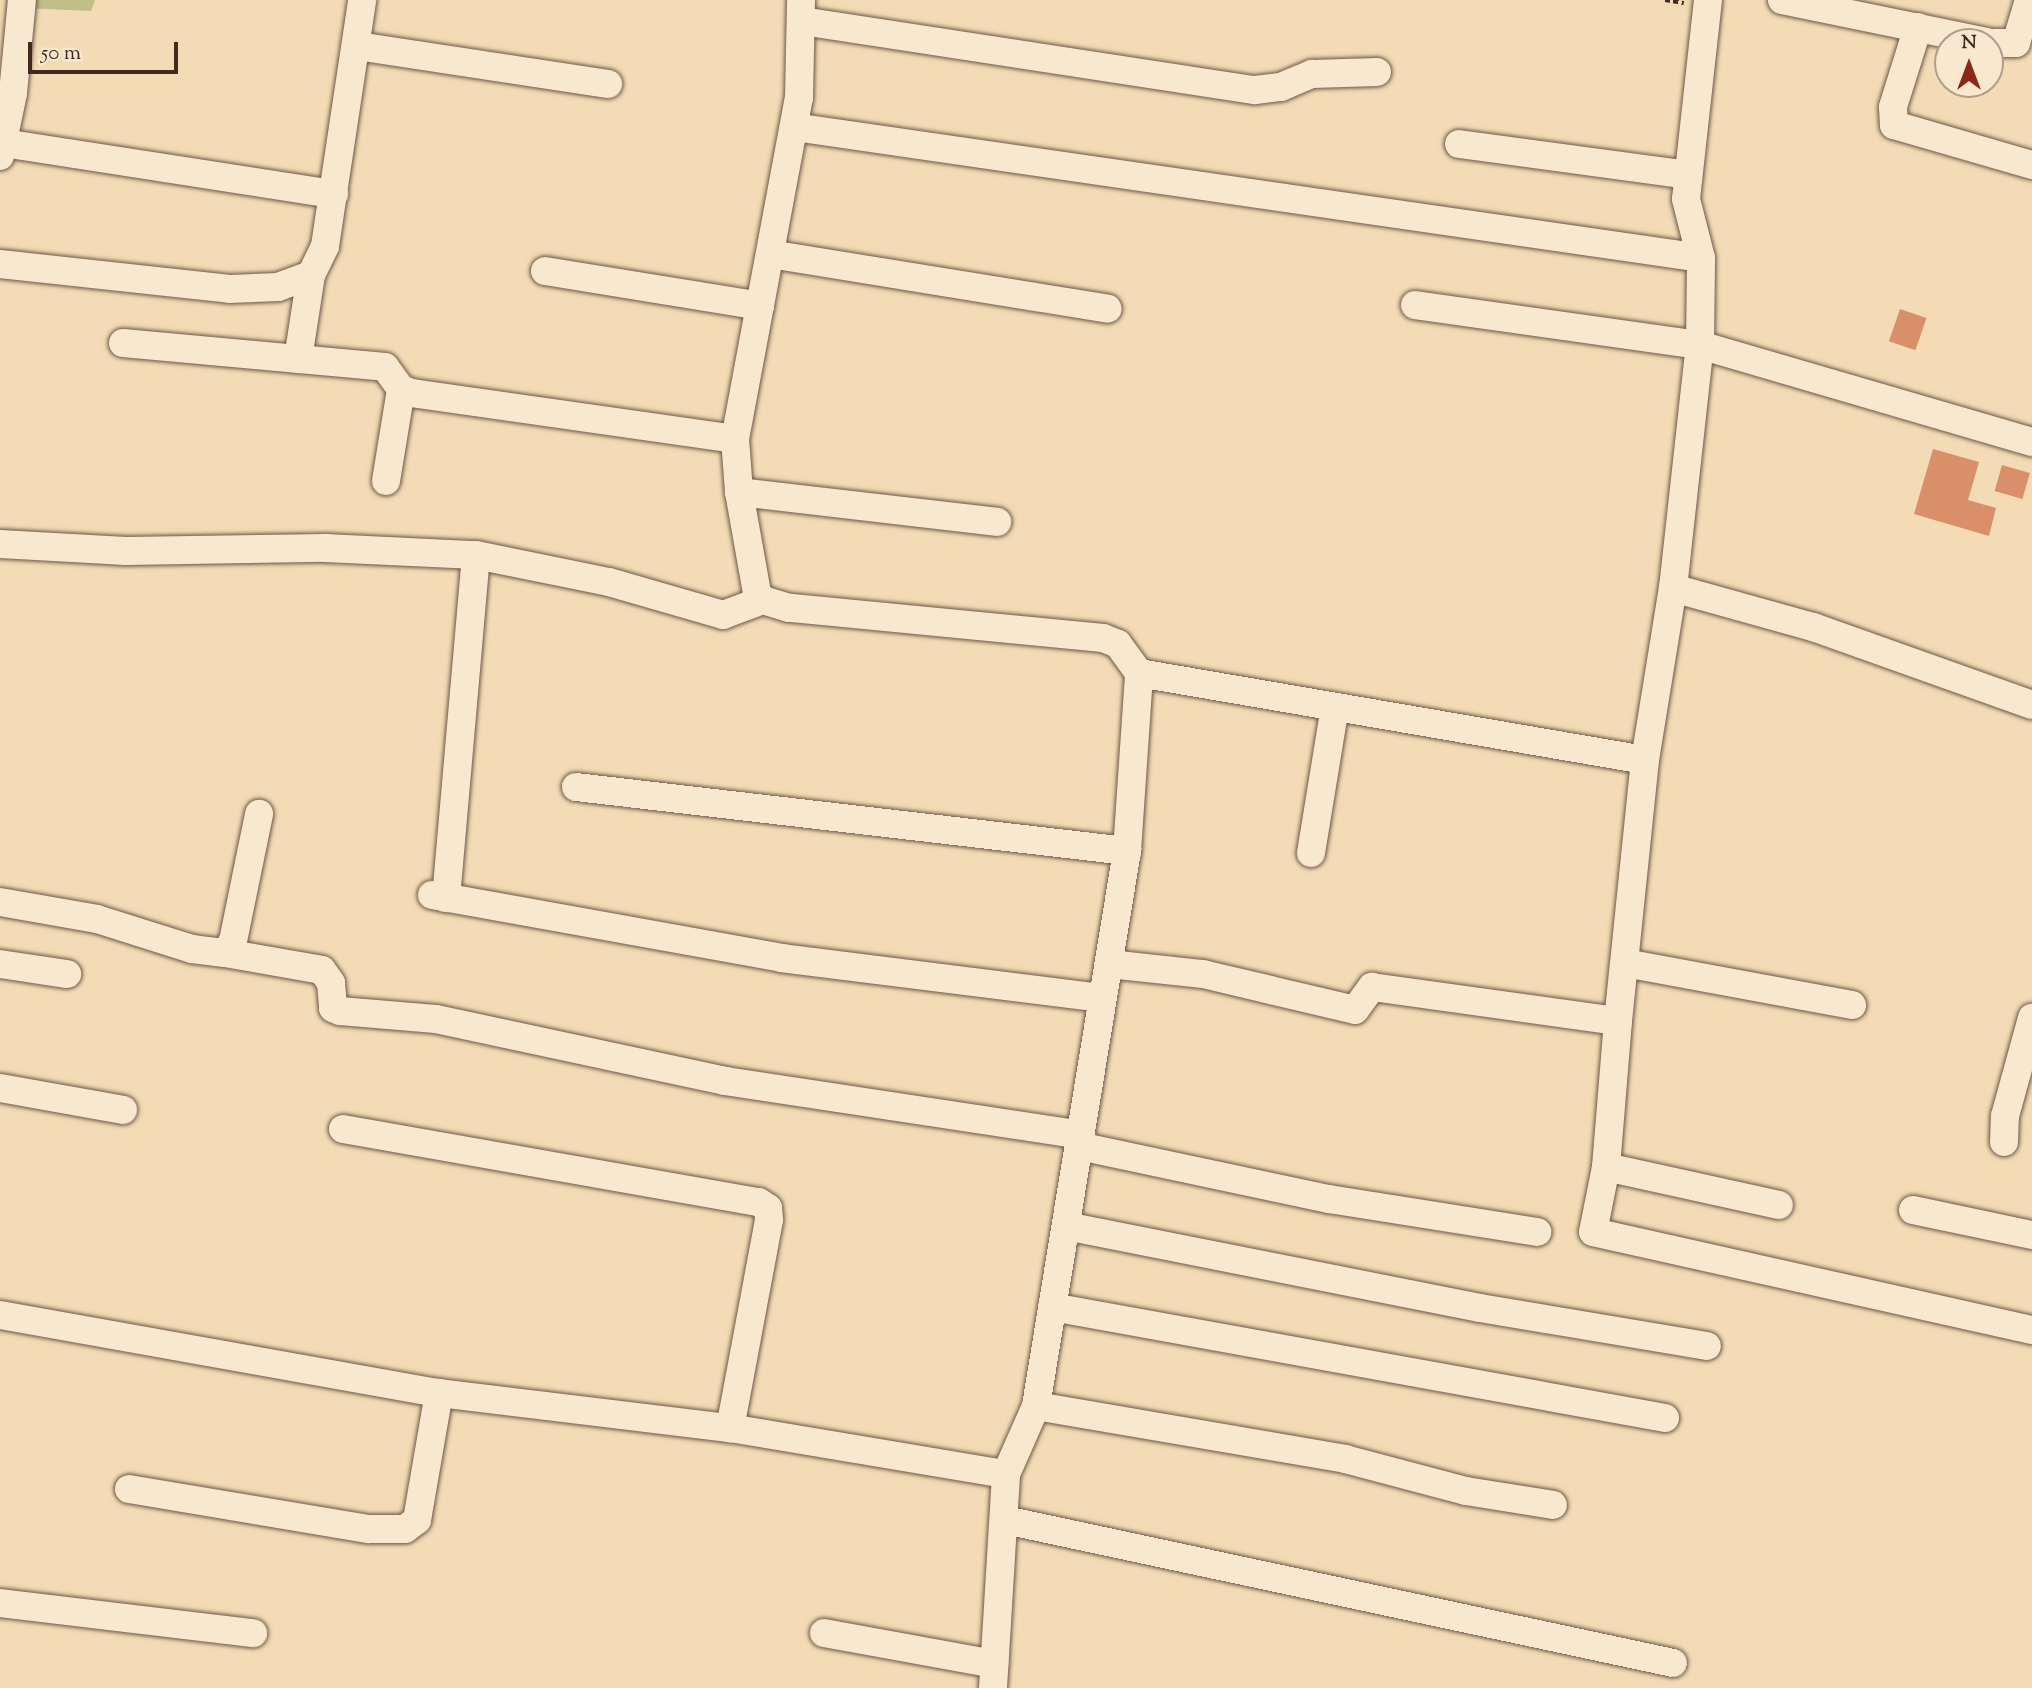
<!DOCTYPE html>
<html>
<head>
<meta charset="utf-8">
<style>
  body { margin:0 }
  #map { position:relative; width:2032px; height:1688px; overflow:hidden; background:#f3dcb5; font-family:"Sorts Mill Goudy",serif }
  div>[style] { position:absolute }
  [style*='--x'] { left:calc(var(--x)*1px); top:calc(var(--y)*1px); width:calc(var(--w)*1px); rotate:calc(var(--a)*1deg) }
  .green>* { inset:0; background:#c2be88 }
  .building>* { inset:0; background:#d98f67; transform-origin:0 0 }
  .path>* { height:3.5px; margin-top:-1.75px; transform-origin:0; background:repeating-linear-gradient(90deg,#422a21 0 5px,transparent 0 8.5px) }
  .roads { filter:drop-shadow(0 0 2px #6e5646) drop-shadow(0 0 2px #6e5646) }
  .minor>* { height:28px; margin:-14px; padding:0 14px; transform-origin:14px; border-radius:14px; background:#f7e8cf }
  span { translate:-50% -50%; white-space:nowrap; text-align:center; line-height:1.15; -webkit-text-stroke:5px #f7e8cf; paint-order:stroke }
  .north { position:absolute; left:1934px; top:28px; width:70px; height:70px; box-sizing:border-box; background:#f7e8cf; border:2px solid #af9c89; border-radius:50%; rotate:0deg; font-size:19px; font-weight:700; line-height:28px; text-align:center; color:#422a21 }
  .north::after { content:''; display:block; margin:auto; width:24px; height:32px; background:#8f2418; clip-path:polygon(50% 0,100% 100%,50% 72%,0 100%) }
  .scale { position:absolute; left:28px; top:42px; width:150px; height:32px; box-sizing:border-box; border:4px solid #422a21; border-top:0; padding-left:9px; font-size:21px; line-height:24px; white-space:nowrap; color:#422a21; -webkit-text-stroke:5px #f7e8cf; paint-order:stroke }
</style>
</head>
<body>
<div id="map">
  <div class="green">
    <div style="clip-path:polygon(18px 0,95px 0,91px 11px,22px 8px)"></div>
  </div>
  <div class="building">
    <div style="left:1900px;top:309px;width:28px;height:34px;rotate:19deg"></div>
    <div style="clip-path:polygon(1933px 449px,1979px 462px,1968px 500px,1996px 508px,1989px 536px,1914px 514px)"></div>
    <div style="left:2002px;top:465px;width:29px;height:27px;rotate:16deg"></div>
  </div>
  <div class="path">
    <div style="--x:1665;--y:0;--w:19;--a:9"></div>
  </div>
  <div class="roads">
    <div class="minor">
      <div style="--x:1782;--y:0;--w:209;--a:11.6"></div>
      <div style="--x:802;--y:21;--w:458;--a:8.7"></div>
      <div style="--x:1255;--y:90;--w:26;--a:-7"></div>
      <div style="--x:1281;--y:87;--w:34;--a:-23"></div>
      <div style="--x:1312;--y:74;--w:65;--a:-1.8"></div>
      <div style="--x:1918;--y:27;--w:84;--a:107.4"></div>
      <div style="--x:1893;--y:107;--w:18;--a:87"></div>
      <div style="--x:1894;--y:125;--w:144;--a:16.2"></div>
      <div style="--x:1990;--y:43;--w:26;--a:0"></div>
      <div style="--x:2016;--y:43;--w:45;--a:-73.2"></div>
      <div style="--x:357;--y:46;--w:254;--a:8.6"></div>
      <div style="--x:794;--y:127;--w:916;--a:8.22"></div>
      <div style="--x:3;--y:143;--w:335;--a:8.8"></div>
      <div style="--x:1459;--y:144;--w:231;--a:7.7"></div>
      <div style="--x:0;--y:156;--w:64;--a:-78.3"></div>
      <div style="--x:13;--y:93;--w:93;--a:-84.5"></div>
      <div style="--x:770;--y:254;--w:342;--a:9.2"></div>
      <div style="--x:0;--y:264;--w:231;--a:6.2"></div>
      <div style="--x:230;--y:289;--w:48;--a:-2.4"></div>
      <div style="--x:278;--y:287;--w:35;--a:-20"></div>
      <div style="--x:311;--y:275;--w:32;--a:-64"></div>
      <div style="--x:325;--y:246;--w:249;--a:-81.4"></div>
      <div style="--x:545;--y:271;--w:218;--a:9.2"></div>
      <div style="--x:1415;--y:305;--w:288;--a:8"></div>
      <div style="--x:1700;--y:345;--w:346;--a:16.3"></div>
      <div style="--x:123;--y:343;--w:263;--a:5.2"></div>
      <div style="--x:385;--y:367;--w:27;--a:54"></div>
      <div style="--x:401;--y:389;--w:12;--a:20"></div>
      <div style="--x:412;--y:393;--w:326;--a:8.1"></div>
      <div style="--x:298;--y:359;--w:85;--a:-81.2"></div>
      <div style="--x:386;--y:481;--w:93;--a:-80.7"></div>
      <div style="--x:739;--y:492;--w:260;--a:6.6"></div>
      <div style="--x:0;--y:544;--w:126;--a:3.2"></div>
      <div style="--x:126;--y:551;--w:199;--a:-0.9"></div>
      <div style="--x:325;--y:548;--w:151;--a:2.7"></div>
      <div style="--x:476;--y:555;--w:136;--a:11.5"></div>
      <div style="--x:609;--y:582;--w:119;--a:16.1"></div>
      <div style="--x:723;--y:615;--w:43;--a:-20.6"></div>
      <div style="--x:1673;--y:588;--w:145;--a:15.6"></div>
      <div style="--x:1813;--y:627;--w:232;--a:19.6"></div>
      <div style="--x:1139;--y:673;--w:513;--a:9.76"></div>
      <div style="--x:576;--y:787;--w:555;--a:6.63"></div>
      <div style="--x:1311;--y:853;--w:148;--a:-80.7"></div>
      <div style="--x:432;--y:895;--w:355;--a:10.2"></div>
      <div style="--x:781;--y:958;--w:324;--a:7.1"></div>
      <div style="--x:446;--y:898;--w:344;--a:-85"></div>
      <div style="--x:0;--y:902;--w:98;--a:9.9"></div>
      <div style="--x:97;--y:919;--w:100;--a:17.5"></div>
      <div style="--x:192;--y:949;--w:33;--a:7"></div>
      <div style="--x:225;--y:953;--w:14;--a:-56"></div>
      <div style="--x:233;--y:941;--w:130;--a:-78.4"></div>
      <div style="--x:225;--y:953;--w:98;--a:9.9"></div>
      <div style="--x:322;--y:970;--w:16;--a:55"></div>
      <div style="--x:331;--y:983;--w:25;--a:85"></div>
      <div style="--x:333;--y:1008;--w:8;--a:23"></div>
      <div style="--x:340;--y:1011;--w:96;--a:4.8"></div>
      <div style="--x:436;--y:1019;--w:296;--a:12.1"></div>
      <div style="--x:725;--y:1081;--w:360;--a:8.6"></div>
      <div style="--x:1625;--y:963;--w:231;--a:10.5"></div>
      <div style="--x:0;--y:964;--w:68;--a:8.5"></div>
      <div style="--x:1109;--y:964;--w:95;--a:6.1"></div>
      <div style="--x:1203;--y:974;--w:156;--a:13.3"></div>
      <div style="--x:1355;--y:1010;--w:29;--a:-54"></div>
      <div style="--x:1372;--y:987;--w:248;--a:7.9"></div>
      <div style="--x:1618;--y:1021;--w:146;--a:94.7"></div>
      <div style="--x:1606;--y:1167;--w:66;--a:101.3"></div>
      <div style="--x:1593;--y:1232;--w:450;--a:12.6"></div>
      <div style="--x:1618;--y:1021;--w:262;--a:-84.1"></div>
      <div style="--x:1645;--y:760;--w:174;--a:-80.8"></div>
      <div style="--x:1673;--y:588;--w:244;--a:-83.7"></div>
      <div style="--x:1700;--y:345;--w:87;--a:-89.3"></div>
      <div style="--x:1701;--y:258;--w:61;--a:-104.3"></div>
      <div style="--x:1686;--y:199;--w:200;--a:-83.7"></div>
      <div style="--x:0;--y:1088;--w:125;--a:10.1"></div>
      <div style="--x:343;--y:1129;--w:422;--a:10"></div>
      <div style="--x:759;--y:1202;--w:11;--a:34"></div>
      <div style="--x:768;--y:1208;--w:12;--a:85"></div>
      <div style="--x:769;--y:1220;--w:212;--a:100.6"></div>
      <div style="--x:2004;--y:1142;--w:26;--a:-88"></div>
      <div style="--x:2005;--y:1116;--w:102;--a:-74.6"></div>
      <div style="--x:1079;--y:1146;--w:256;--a:12"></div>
      <div style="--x:1329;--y:1199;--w:211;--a:9"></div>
      <div style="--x:1606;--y:1167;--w:177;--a:12.4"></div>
      <div style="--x:1913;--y:1210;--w:122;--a:11.9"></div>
      <div style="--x:1066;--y:1226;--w:422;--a:11.2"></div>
      <div style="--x:1480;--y:1308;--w:230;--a:9.5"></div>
      <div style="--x:1052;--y:1307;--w:623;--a:10.26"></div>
      <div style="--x:0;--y:1315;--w:446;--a:10.1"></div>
      <div style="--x:439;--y:1393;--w:293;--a:6.9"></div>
      <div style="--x:730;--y:1428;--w:280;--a:9.5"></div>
      <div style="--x:1006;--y:1474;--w:74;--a:-66.2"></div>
      <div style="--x:1036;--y:1406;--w:562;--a:-80.69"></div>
      <div style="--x:1127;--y:851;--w:178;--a:-86.1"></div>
      <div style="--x:1139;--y:673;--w:36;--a:-126"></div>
      <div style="--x:1118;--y:644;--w:16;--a:-158"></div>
      <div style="--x:1103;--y:638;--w:315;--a:-174.5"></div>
      <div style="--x:789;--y:608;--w:27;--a:-163"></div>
      <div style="--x:763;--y:600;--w:9;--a:-131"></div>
      <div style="--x:757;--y:593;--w:103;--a:-100.1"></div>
      <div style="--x:739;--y:492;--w:53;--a:-94.3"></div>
      <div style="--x:735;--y:439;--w:347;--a:-79.4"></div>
      <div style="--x:799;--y:98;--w:98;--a:-88.8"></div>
      <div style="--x:1036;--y:1406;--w:314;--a:9.7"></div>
      <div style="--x:1345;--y:1459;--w:125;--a:14.8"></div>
      <div style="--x:1466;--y:1491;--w:88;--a:9.1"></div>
      <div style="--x:129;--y:1489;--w:243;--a:9.5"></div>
      <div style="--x:369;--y:1529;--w:36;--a:0"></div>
      <div style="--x:405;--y:1529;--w:15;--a:-37"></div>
      <div style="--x:417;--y:1520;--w:129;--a:-80.2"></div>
      <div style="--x:1005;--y:1520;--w:683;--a:12.08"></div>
      <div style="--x:0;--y:1603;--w:255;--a:6.8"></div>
      <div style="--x:824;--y:1633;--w:173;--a:10.3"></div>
      <div style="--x:993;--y:1688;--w:214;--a:-86.5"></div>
    </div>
  </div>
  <div class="north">N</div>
  <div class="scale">50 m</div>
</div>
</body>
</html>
